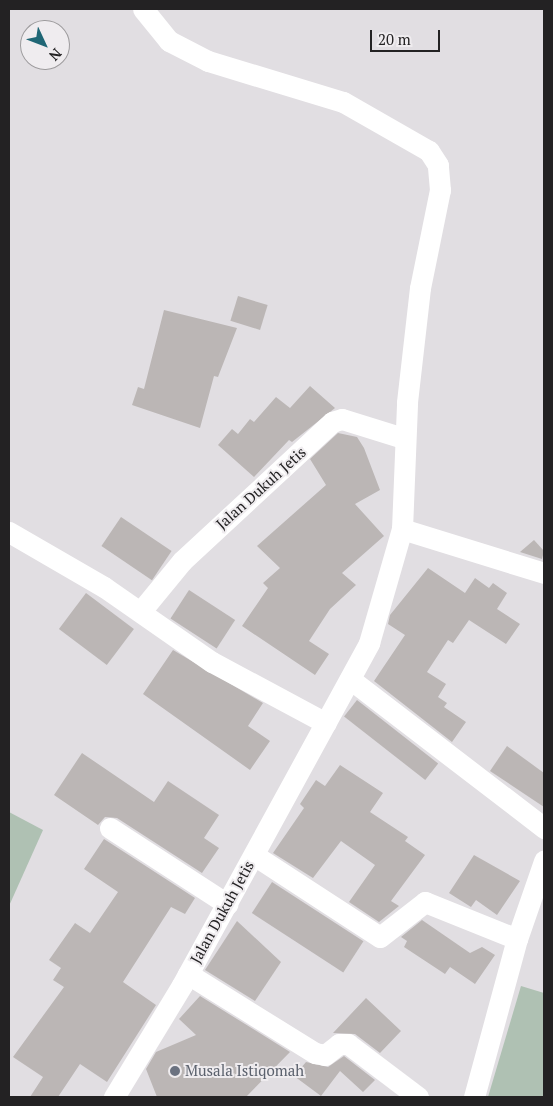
<!DOCTYPE html>
<html>
<head>
<meta charset="utf-8">
<style>
  body { margin:0 }
  #map { position:relative; width:553px; height:1106px; overflow:hidden; background:#e1dee2; font-family:"PT Serif",serif }
  div>[style] { position:absolute }
  [style*='--x'] { left:calc(var(--x)*1px); top:calc(var(--y)*1px); width:calc(var(--w)*1px); rotate:calc(var(--a)*1deg) }
  .green>* { inset:0; background:#afc1b3 }
  .building>* { inset:0; background:#bbb6b5; transform-origin:0 0 }
  .minor>* { height:21px; margin:-10.5px; padding:0 10.5px; transform-origin:10.5px; border-radius:10.5px; background:#fff }
  .dots>* { width:14px; height:14px; translate:-50% -50%; box-sizing:border-box; border:2px solid #efecef; border-radius:50% }
  span { translate:-50% -50%; white-space:nowrap; text-align:center; line-height:1.15; -webkit-text-stroke:4px #efecef; paint-order:stroke }
  .street-label { font-size:15px; color:#232223 }
  .worship-label { font-size:15px; color:#5b616d }
  .left { translate:0 -50%; text-align:left }
  .frame { position:absolute; inset:0; border:10px solid #232223; pointer-events:none }
  .north { position:absolute; left:20px; top:20px; width:50px; height:50px; box-sizing:border-box; background:#efecef; border:1px solid #9d9b9d; border-radius:50%; rotate:133deg; font-size:14px; font-weight:700; line-height:20px; text-align:center; color:#232223 }
  .north::after { content:''; display:block; margin:auto; width:18px; height:22px; background:#1f6675; clip-path:polygon(50% 0,100% 100%,50% 72%,0 100%) }
  .scale { position:absolute; left:370px; top:30px; width:70px; height:22px; box-sizing:border-box; border:2px solid #232223; border-top:0; padding-left:6px; font-size:15px; line-height:18px; white-space:nowrap; color:#232223; -webkit-text-stroke:4px #efecef; paint-order:stroke }
</style>
</head>
<body>
<div id="map">
  <div class="green">
    <div style="clip-path:polygon(9px 812px,43px 830px,9px 906px)"></div>
    <div style="clip-path:polygon(521px 986px,544px 993px,544px 1097px,488px 1097px)"></div>
  </div>
  <div class="building">
    <div style="left:238px;top:296px;width:31px;height:26px;rotate:17deg"></div>
    <div style="clip-path:polygon(164px 310px,237px 328px,218px 377px,214px 376px,200px 428px,132px 405px,138px 387px,144px 389px)"></div>
    <div style="clip-path:polygon(310px 386px,335px 408px,292px 442px,289px 440px,254px 477px,218px 445px,232px 429px,238px 434px,250px 419px,254px 422px,276px 397px,290px 408px)"></div>
    <div style="clip-path:polygon(338px 433px,357px 437px,364px 448px,380px 490px,355px 504px,384px 536px,342px 573px,356px 585px,330px 609px,309px 641px,329px 654px,315px 675px,242px 626px,268px 588px,263px 583px,280px 568px,257px 546px,326px 485px,310px 459px)"></div>
    <div style="left:121px;top:517px;width:61px;height:35px;rotate:34deg"></div>
    <div style="clip-path:polygon(534px 540px,544px 551px,542px 559px,520px 552px)"></div>
    <div style="clip-path:polygon(428px 568px,465px 593px,475px 578px,489px 588px,493px 583px,507px 593px,497px 609px,520px 624px,506px 644px,469px 620px,453px 643px,448px 640px,427px 672px,446px 684px,438px 697px,447px 703px,444px 707px,466px 722px,452px 742px,374px 681px,405px 635px,388px 624px,390px 615px)"></div>
    <div style="left:189px;top:590px;width:55px;height:34px;rotate:33deg"></div>
    <div style="left:86px;top:593px;width:60px;height:45px;rotate:37deg"></div>
    <div style="clip-path:polygon(173px 650px,263px 703px,248px 726px,270px 741px,250px 770px,143px 694px)"></div>
    <div style="left:357px;top:700px;width:103px;height:21px;rotate:38deg"></div>
    <div style="clip-path:polygon(507px 746px,544px 773px,544px 807px,490px 771px)"></div>
    <div style="clip-path:polygon(82px 753px,154px 802px,168px 781px,219px 815px,204px 838px,219px 848px,202px 873px,117px 818px,105px 817px,98px 825px,54px 795px)"></div>
    <div style="clip-path:polygon(340px 765px,383px 793px,370px 812px,408px 837px,405px 841px,425px 855px,391px 901px,399px 906px,379px 922px,349px 902px,375px 865px,341px 841px,313px 878px,273px 853px,304px 808px,300px 804px,316px 780px,325px 786px)"></div>
    <div style="clip-path:polygon(104px 839px,195px 898px,185px 914px,171px 907px,123px 982px,156px 1005px,107px 1082px,80px 1064px,58px 1097px,30px 1097px,43px 1077px,13px 1057px,64px 987px,53px 980px,61px 968px,49px 960px,75px 923px,90px 933px,118px 892px,84px 869px)"></div>
    <div style="clip-path:polygon(474px 855px,520px 881px,497px 915px,476px 900px,471px 907px,449px 893px)"></div>
    <div style="left:272px;top:882px;width:109px;height:37px;rotate:33deg"></div>
    <div style="clip-path:polygon(422px 920px,470px 953px,482px 947px,495px 955px,475px 984px,450px 967px,445px 974px,404px 947px,407px 941px,401px 937px)"></div>
    <div style="clip-path:polygon(237px 921px,281px 962px,255px 1001px,205px 970px)"></div>
    <div style="clip-path:polygon(200px 996px,290px 1052px,246px 1097px,157px 1097px,146px 1069px,156px 1052px,196px 1035px,179px 1019px)"></div>
    <div style="clip-path:polygon(366px 998px,401px 1031px,380px 1053px,355px 1034px,333px 1033px)"></div>
    <div style="clip-path:polygon(344px 1056px,375px 1080px,363px 1092px,340px 1071px,321px 1096px,294px 1076px,306px 1062px,328px 1067px)"></div>
  </div>
  <div class="minor">
    <div style="--x:402;--y:529;--w:149;--a:17.2"></div>
    <div style="--x:9;--y:532;--w:110;--a:30.1"></div>
    <div style="--x:104;--y:587;--w:131;--a:34.8"></div>
    <div style="--x:212;--y:662;--w:129;--a:28.2"></div>
    <div style="--x:141;--y:611;--w:65;--a:-50.6"></div>
    <div style="--x:182;--y:561;--w:205;--a:-42.8"></div>
    <div style="--x:332;--y:422;--w:10;--a:-17"></div>
    <div style="--x:342;--y:419;--w:64;--a:17.3"></div>
    <div style="--x:350;--y:679;--w:245;--a:37.5"></div>
    <div style="--x:110;--y:828;--w:140;--a:33"></div>
    <div style="--x:254;--y:855;--w:150;--a:33.1"></div>
    <div style="--x:380;--y:937;--w:57;--a:-37.9"></div>
    <div style="--x:425;--y:902;--w:99;--a:21.9"></div>
    <div style="--x:188;--y:974;--w:150;--a:31.9"></div>
    <div style="--x:315;--y:1053;--w:10;--a:11"></div>
    <div style="--x:325;--y:1055;--w:18;--a:-38"></div>
    <div style="--x:339;--y:1044;--w:9;--a:0"></div>
    <div style="--x:348;--y:1044;--w:88;--a:37.1"></div>
    <div style="--x:114;--y:1097;--w:131;--a:-58.7"></div>
    <div style="--x:182;--y:985;--w:390;--a:-61.3"></div>
    <div style="--x:369;--y:643;--w:119;--a:-73.9"></div>
    <div style="--x:402;--y:529;--w:127;--a:-87.7"></div>
    <div style="--x:407;--y:402;--w:115;--a:-83.5"></div>
    <div style="--x:420;--y:288;--w:100;--a:-78.5"></div>
    <div style="--x:440;--y:190;--w:25;--a:-95"></div>
    <div style="--x:438;--y:165;--w:17;--a:-123"></div>
    <div style="--x:429;--y:151;--w:99;--a:-150.3"></div>
    <div style="--x:343;--y:102;--w:141;--a:-163.1"></div>
    <div style="--x:208;--y:61;--w:44;--a:-152.9"></div>
    <div style="--x:169;--y:41;--w:41;--a:-129.1"></div>
    <div style="--x:474;--y:1097;--w:164;--a:-74.8"></div>
    <div style="--x:517;--y:939;--w:83;--a:-70.9"></div>
  </div>
  <div class="dots">
    <div style="left:175px;top:1071px;background:#6b7280"></div>
  </div>
  <div class="street-label">
    <span style="left:261px;top:488px;rotate:-42deg">Jalan Dukuh Jetis</span>
    <span style="left:222px;top:912px;rotate:-61deg">Jalan Dukuh Jetis</span>
  </div>
  <div class="worship-label">
    <span class="left" style="left:185px;top:1071px">Musala Istiqomah</span>
  </div>
  <div class="frame"></div>
  <div class="north">N</div>
  <div class="scale">20 m</div>
</div>
</body>
</html>
